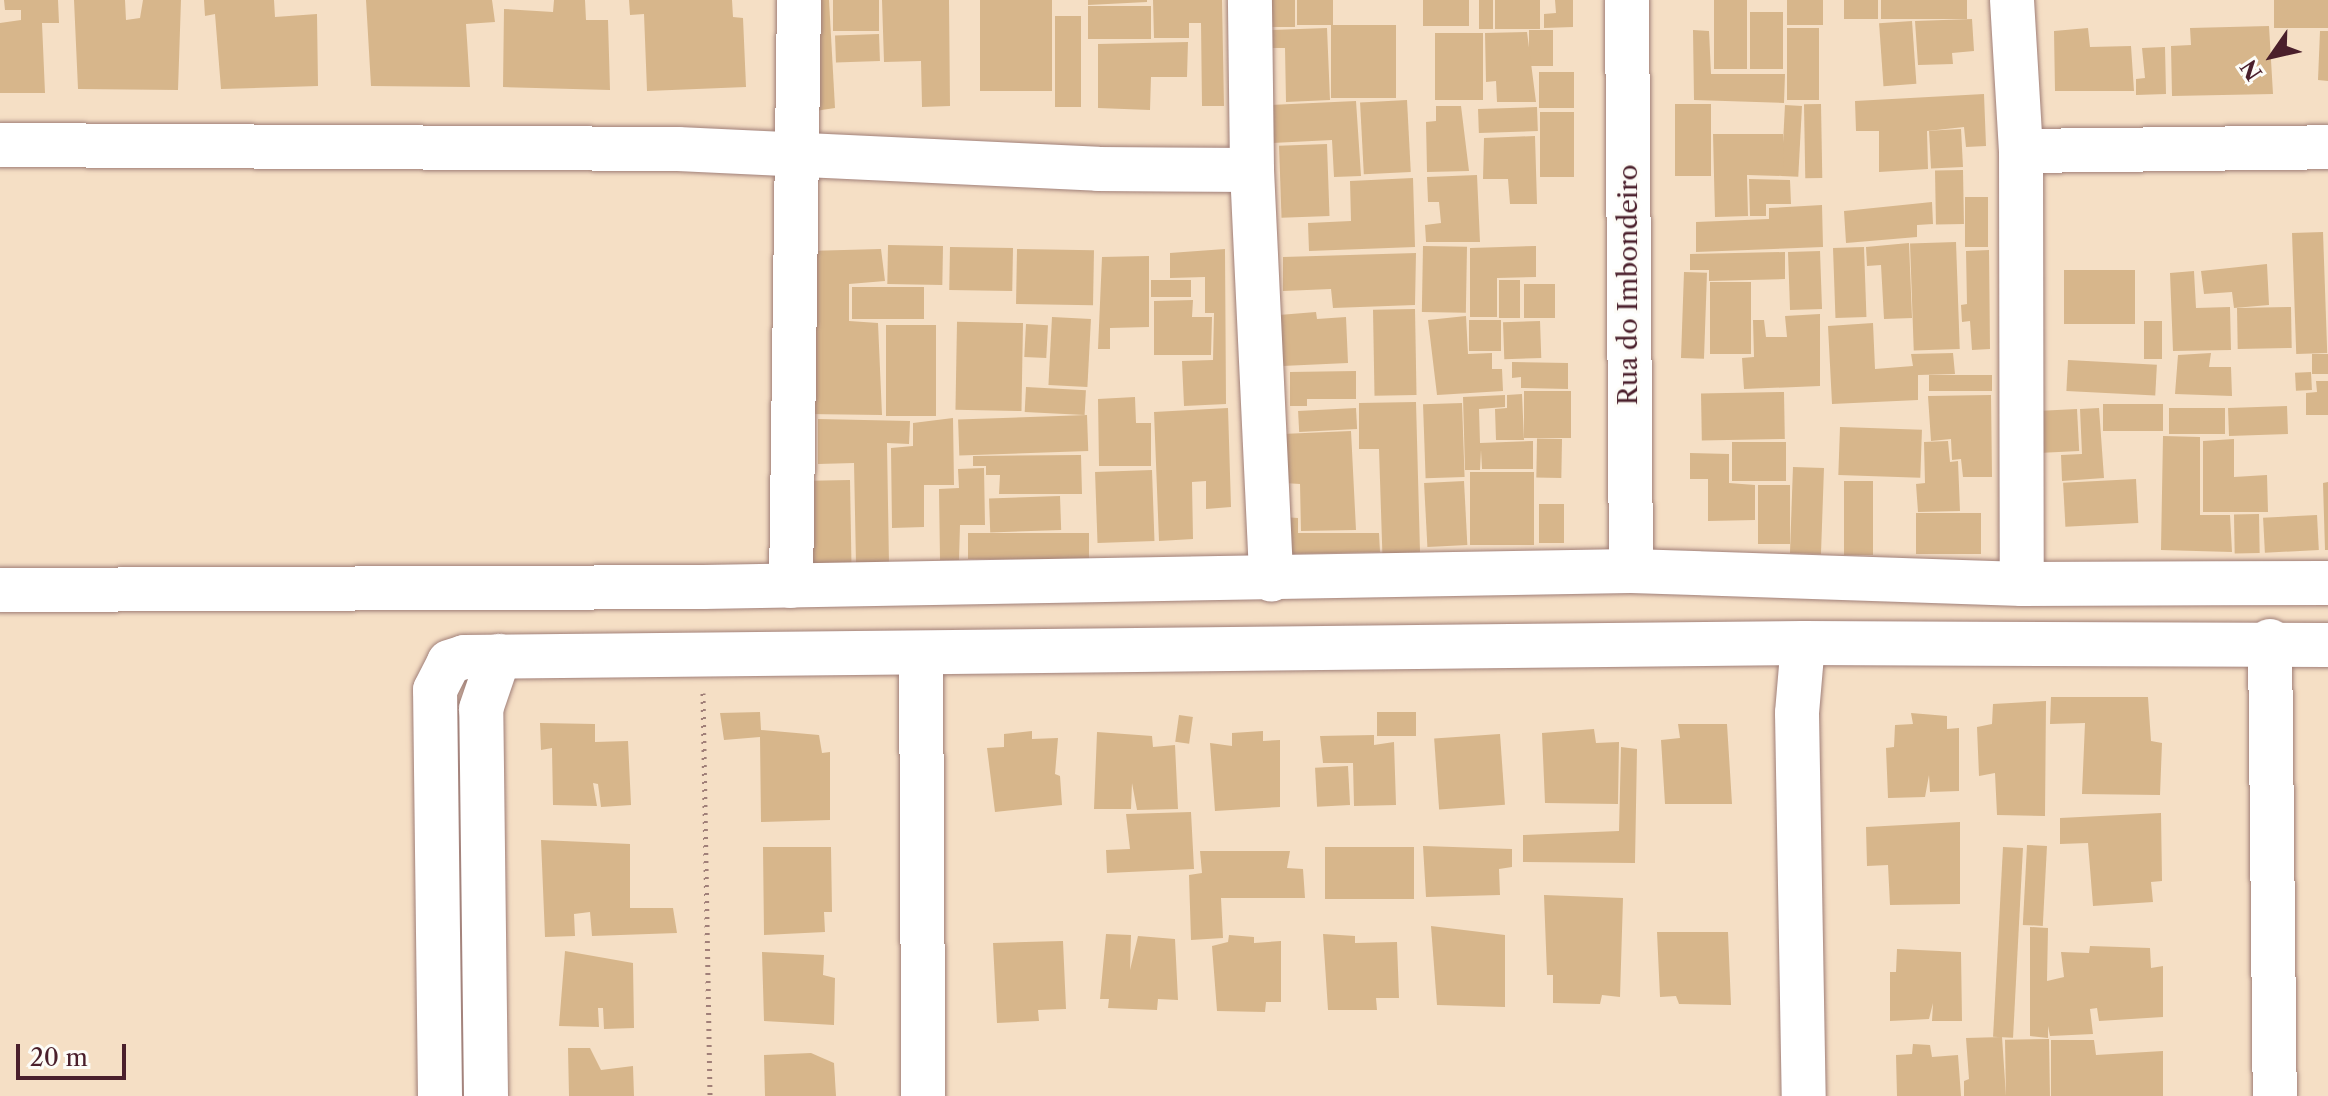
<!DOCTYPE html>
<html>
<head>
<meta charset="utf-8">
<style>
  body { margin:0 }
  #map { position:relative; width:2328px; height:1096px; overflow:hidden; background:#f5dfc5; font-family:"Libre Caslon Text",serif }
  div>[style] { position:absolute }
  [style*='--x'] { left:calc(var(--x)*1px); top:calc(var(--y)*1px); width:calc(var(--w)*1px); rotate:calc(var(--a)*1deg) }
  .building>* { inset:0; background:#d7b68b; transform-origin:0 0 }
  .path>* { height:5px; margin-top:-2.5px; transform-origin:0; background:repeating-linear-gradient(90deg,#a07f78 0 2px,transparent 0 8px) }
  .roads { filter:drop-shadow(0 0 2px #a07f78) drop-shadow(0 0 2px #a07f78) }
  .minor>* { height:44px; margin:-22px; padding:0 22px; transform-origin:22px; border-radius:22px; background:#fff }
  span { translate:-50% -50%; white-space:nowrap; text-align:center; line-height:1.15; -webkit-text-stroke:6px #fdfcf7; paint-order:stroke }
  .street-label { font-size:26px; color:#4a1f2b }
  .north { position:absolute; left:2232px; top:16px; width:80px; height:80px; -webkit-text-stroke:6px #fdfcf7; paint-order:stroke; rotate:236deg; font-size:22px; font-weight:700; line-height:32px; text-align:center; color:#4a1f2b }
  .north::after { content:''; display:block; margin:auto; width:28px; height:36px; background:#4a1f2b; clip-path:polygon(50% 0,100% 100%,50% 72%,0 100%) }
  .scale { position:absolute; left:16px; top:1044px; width:110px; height:36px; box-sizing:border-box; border:4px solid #4a1f2b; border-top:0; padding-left:10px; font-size:24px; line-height:28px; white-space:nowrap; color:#4a1f2b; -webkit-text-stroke:6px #fdfcf7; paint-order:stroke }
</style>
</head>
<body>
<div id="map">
  <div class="building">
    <div style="clip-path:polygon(4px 0,58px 0,59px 23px,42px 23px,45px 93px,0 93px,0 23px,21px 20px,21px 10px,5px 10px)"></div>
    <div style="clip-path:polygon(74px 0,125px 0,126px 20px,140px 18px,143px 0,181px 0,178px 90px,78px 89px)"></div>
    <div style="clip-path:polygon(204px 0,274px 0,275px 17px,317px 14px,318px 86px,221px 89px,215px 14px,205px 16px)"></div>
    <div style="clip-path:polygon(366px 0,492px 0,495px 22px,466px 24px,470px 87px,371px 86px)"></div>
    <div style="clip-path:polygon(554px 0,585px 0,586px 20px,608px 20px,610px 90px,503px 87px,504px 9px,553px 12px)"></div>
    <div style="clip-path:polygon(629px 0,732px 0,733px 17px,743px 18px,746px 87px,647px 91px,644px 14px,630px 15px)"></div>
    <div style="clip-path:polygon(805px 0,829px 0,835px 108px,808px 112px)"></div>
    <div style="left:833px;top:0;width:46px;height:31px"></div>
    <div style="clip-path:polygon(882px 0,949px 0,950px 106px,922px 107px,921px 61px,884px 62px)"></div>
    <div style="left:980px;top:0;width:72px;height:91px"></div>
    <div style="clip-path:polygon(1088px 0,1147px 0,1147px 2px,1088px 5px)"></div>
    <div style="clip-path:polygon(1153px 0,1222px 0,1224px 106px,1202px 106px,1201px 23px,1189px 23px,1189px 38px,1154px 38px)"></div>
    <div style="left:1272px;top:0;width:23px;height:27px"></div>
    <div style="left:1297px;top:0;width:36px;height:25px"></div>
    <div style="left:1423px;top:0;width:46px;height:26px"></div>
    <div style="left:1479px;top:0;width:14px;height:29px"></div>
    <div style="left:1495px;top:0;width:45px;height:29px"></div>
    <div style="clip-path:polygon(1555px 0,1573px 0,1573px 27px,1544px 28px,1544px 14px,1556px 13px)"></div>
    <div style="left:1714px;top:0;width:33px;height:69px"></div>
    <div style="left:1787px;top:0;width:36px;height:25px"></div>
    <div style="left:1844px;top:0;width:34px;height:19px"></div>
    <div style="left:1881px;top:0;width:86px;height:19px"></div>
    <div style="left:2274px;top:0;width:54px;height:28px"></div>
    <div style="left:1151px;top:6px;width:33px;height:63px;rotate:90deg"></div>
    <div style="left:1750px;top:12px;width:33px;height:57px"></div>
    <div style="left:1055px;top:16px;width:26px;height:91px"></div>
    <div style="clip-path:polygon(1972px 19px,1974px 51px,1952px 53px,1953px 64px,1918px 65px,1915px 21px)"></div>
    <div style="left:1912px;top:21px;width:63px;height:33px;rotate:86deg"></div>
    <div style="left:1396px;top:25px;width:73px;height:65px;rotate:90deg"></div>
    <div style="clip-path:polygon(2269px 26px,2273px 94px,2172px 96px,2171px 46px,2191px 45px,2190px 28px)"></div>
    <div style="clip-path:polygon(1327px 28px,1330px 100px,1286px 102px,1285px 48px,1271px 48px,1272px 30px)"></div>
    <div style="left:1787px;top:28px;width:32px;height:72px"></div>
    <div style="clip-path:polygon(2088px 28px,2090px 47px,2131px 46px,2134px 91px,2055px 91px,2054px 31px)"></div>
    <div style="left:1529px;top:30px;width:24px;height:36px"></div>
    <div style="clip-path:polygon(1693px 30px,1709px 31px,1711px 74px,1785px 74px,1784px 103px,1694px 100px)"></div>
    <div style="clip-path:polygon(2320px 31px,2328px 31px,2328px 81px,2318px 80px)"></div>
    <div style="clip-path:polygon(1527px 32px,1536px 102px,1497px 102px,1496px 81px,1486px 82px,1485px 33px)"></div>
    <div style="left:1435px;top:33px;width:48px;height:67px"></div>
    <div style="left:879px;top:34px;width:27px;height:44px;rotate:88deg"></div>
    <div style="clip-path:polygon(1188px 42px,1187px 77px,1151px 77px,1150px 110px,1098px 108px,1098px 44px)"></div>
    <div style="clip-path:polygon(2165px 47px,2166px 94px,2136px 95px,2136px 79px,2145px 78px,2142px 48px)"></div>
    <div style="left:1539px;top:72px;width:35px;height:36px"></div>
    <div style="clip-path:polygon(1984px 94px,1986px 146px,1966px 147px,1964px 127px,1927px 131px,1928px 169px,1879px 172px,1879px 131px,1856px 131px,1855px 101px)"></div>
    <div style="left:1407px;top:100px;width:72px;height:47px;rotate:87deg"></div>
    <div style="clip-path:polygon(1356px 101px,1361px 176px,1334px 177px,1332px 140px,1272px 143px,1270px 105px)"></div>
    <div style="left:1675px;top:104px;width:36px;height:72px"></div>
    <div style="left:1821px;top:104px;width:74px;height:17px;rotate:89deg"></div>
    <div style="left:1785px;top:105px;width:17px;height:71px;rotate:3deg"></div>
    <div style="clip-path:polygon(1436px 106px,1461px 106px,1469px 171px,1427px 172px,1426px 122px,1436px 121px)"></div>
    <div style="left:1537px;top:107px;width:24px;height:59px;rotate:88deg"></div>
    <div style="left:1540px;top:112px;width:34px;height:65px"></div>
    <div style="left:1961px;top:129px;width:38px;height:32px;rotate:87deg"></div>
    <div style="clip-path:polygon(1713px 134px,1783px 134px,1784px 176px,1747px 175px,1748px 216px,1715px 217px)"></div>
    <div style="clip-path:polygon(1535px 136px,1537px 204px,1510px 204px,1508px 179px,1483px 179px,1484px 138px)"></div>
    <div style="left:1327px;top:144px;width:72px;height:48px;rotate:88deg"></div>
    <div style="left:1963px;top:170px;width:54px;height:28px;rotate:89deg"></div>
    <div style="clip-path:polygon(1477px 175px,1480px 242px,1426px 242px,1425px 225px,1441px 223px,1439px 202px,1428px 202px,1427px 177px)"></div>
    <div style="clip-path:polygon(1413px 178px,1415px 247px,1309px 251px,1308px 223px,1351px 221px,1350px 181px)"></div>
    <div style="clip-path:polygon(1749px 179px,1790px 180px,1791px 204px,1766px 204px,1766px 216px,1750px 216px)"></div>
    <div style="left:1988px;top:197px;width:50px;height:23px;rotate:90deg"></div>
    <div style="clip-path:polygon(1932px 202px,1933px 224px,1917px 225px,1917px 237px,1846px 243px,1844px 211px)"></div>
    <div style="clip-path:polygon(1822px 205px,1823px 247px,1696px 252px,1696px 222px,1769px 219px,1769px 208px)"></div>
    <div style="left:2323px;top:232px;width:121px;height:31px;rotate:88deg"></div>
    <div style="left:1956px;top:242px;width:107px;height:46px;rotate:88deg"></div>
    <div style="clip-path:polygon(1909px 243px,1912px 318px,1884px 319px,1881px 265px,1867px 266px,1866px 247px)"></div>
    <div style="left:943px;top:246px;width:39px;height:55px;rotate:91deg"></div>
    <div style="left:1423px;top:246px;width:44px;height:66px;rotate:1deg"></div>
    <div style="clip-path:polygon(1536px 246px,1536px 277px,1497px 278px,1497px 317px,1470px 317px,1470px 248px)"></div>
    <div style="left:950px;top:247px;width:63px;height:43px;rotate:1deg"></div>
    <div style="left:1864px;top:247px;width:70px;height:31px;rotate:88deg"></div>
    <div style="clip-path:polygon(881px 249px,885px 281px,849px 284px,849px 321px,878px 323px,882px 415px,807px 414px,807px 251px)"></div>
    <div style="left:1017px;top:249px;width:77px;height:55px;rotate:1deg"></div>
    <div style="clip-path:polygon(1225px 249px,1226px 404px,1184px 406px,1182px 361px,1213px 360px,1214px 313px,1205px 313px,1205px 277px,1170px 278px,1170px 253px)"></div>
    <div style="clip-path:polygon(1989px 250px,1990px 349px,1972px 350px,1970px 321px,1962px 322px,1961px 305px,1967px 304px,1966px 251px)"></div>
    <div style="left:1820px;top:251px;width:58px;height:32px;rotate:88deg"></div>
    <div style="clip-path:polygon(1785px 252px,1785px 279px,1709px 281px,1709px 270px,1690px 270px,1690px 254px)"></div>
    <div style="clip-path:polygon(1416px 253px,1415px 305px,1333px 308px,1331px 289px,1283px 291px,1283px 257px)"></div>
    <div style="clip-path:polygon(1149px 256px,1149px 327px,1110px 328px,1110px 349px,1098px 349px,1102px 257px)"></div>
    <div style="clip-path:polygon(2267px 264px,2269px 305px,2234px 308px,2232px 292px,2204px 294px,2201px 271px)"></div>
    <div style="left:2135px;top:270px;width:54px;height:71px;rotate:90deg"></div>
    <div style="clip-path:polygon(2194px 271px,2196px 308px,2230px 307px,2231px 350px,2173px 351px,2170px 273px)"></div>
    <div style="left:1684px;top:272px;width:23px;height:86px;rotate:2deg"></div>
    <div style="left:1191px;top:280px;width:17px;height:40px;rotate:90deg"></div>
    <div style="left:1520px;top:280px;width:38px;height:21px;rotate:90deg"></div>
    <div style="left:1751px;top:282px;width:72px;height:41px;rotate:90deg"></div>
    <div style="left:1524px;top:284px;width:31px;height:34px"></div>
    <div style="left:852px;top:287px;width:72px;height:32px"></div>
    <div style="clip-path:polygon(1193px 300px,1192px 317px,1212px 317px,1211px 355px,1154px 355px,1154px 301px)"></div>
    <div style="left:2291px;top:307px;width:41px;height:54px;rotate:89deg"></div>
    <div style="left:1415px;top:309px;width:86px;height:42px;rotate:89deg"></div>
    <div style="clip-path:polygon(1316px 312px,1317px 319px,1346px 317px,1348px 363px,1282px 366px,1279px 315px)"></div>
    <div style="clip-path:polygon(1820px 314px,1820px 386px,1744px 389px,1742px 358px,1754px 357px,1753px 320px,1764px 320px,1766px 337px,1787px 337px,1785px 316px)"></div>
    <div style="clip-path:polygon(1466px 316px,1468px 354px,1492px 353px,1492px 369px,1502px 369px,1503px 391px,1437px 395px,1428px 320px)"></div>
    <div style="left:1052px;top:317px;width:39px;height:68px;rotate:3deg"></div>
    <div style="left:1501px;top:320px;width:31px;height:32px;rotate:90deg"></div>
    <div style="left:1540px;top:321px;width:37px;height:37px;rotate:88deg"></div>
    <div style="left:2144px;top:321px;width:18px;height:38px"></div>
    <div style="left:1023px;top:323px;width:88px;height:66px;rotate:91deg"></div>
    <div style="clip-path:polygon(1873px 323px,1875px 369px,1913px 366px,1911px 354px,1953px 353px,1955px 374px,1918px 375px,1918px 400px,1832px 404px,1828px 326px)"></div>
    <div style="left:1026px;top:324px;width:22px;height:33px;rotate:3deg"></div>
    <div style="left:886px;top:325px;width:50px;height:91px"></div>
    <div style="clip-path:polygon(2211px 353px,2209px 367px,2231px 367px,2232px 396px,2175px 394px,2178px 355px)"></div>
    <div style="left:2328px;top:354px;width:20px;height:16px;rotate:90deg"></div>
    <div style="left:2068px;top:360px;width:89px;height:31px;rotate:3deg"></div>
    <div style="clip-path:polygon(1512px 362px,1568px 363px,1568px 389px,1521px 388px,1521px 377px,1512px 378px)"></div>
    <div style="clip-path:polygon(1356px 371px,1356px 399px,1307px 399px,1307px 406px,1290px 406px,1290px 372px)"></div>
    <div style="left:2311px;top:372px;width:18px;height:16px;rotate:87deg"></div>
    <div style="left:1992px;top:375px;width:16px;height:63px;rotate:90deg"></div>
    <div style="clip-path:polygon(2316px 381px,2328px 381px,2328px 415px,2306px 415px,2306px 393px,2317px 392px)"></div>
    <div style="left:1026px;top:387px;width:60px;height:25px;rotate:3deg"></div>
    <div style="left:1571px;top:391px;width:47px;height:47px;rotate:90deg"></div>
    <div style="left:1784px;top:392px;width:47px;height:83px;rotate:89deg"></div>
    <div style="clip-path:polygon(1522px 394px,1524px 440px,1496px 440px,1495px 409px,1507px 408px,1507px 395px)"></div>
    <div style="clip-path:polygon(1505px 395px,1505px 407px,1479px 409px,1480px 443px,1533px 441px,1533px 469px,1482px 469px,1481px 450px,1480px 470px,1465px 470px,1463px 397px)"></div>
    <div style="clip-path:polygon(1991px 395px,1992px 477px,1963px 477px,1961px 459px,1952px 460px,1951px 439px,1931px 441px,1928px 396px)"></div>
    <div style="clip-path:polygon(1135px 397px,1136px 423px,1151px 423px,1151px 466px,1099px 466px,1098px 399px)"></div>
    <div style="clip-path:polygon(1416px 402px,1420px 552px,1434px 552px,1435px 573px,1383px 573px,1379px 449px,1359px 449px,1359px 403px)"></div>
    <div style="left:1462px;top:403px;width:74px;height:39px;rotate:88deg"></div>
    <div style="left:2163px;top:404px;width:27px;height:60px;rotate:90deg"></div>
    <div style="left:2287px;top:406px;width:28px;height:59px;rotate:88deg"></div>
    <div style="clip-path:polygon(1228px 408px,1231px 507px,1206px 509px,1206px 481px,1192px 482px,1193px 539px,1159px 541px,1154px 412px)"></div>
    <div style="left:1356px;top:408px;width:21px;height:58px;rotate:87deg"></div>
    <div style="clip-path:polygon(2099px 408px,2104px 478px,2062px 481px,2061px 455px,2082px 454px,2080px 409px)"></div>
    <div style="left:2169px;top:408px;width:56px;height:26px"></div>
    <div style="left:2077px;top:409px;width:42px;height:46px;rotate:87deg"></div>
    <div style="left:1087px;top:415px;width:36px;height:129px;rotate:88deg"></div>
    <div style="clip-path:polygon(953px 418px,954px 485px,924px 485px,924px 527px,892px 528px,891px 448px,913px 446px,913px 423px)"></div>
    <div style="clip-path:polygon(818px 419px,910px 421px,909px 444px,887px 443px,889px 564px,856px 564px,854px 463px,818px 464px)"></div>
    <div style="left:1840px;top:427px;width:82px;height:48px;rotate:2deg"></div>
    <div style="clip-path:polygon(1351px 431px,1356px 530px,1301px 531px,1300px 484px,1284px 483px,1282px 434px)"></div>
    <div style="clip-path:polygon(2163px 436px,2200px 437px,2200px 515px,2230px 515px,2232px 552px,2161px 550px)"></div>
    <div style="left:1562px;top:439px;width:39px;height:25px;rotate:91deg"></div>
    <div style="clip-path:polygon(2234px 439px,2234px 477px,2267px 475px,2268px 512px,2203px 512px,2203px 441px)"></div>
    <div style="clip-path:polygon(1948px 441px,1950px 462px,1958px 461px,1960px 511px,1918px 512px,1916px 484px,1925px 483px,1924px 442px)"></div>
    <div style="left:1732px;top:442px;width:54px;height:39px"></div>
    <div style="clip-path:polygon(1690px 453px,1729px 454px,1729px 483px,1755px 485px,1755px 520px,1708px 521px,1708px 479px,1690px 479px)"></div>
    <div style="clip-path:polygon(1081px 455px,1082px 494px,999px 494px,1000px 475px,986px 475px,986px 466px,973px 466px,973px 456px)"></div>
    <div style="left:1793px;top:467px;width:31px;height:86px;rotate:2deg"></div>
    <div style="clip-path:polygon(984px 468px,985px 525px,960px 525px,959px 560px,940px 560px,939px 489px,959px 488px,958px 469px)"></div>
    <div style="left:1152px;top:470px;width:71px;height:57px;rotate:88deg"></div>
    <div style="left:1470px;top:472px;width:64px;height:73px"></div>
    <div style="left:2136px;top:479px;width:44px;height:73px;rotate:87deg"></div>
    <div style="left:850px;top:480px;width:83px;height:39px;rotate:89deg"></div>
    <div style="left:1464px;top:481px;width:64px;height:40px;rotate:87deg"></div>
    <div style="left:1844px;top:481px;width:29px;height:74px"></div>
    <div style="clip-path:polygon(2328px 482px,2328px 550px,2325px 550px,2323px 483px)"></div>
    <div style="left:1758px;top:485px;width:32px;height:59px"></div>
    <div style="left:1060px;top:496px;width:34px;height:71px;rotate:88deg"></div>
    <div style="left:1564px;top:504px;width:39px;height:25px;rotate:90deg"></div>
    <div style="left:1981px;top:513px;width:41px;height:65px;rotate:90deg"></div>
    <div style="left:2259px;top:514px;width:39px;height:25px;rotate:89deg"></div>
    <div style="left:2317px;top:515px;width:35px;height:54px;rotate:87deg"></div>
    <div style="clip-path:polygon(1283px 517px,1298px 518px,1298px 533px,1379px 533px,1380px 552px,1285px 554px)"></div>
    <div style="left:968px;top:533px;width:121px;height:26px"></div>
    <div style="clip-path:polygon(2051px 697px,2148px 697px,2151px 741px,2162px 743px,2160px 795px,2082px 794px,2085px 723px,2050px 724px)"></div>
    <div style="clip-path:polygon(2046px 701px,2045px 816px,1997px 815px,1995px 773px,1979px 776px,1977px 727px,1992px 724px,1993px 704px)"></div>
    <div style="clip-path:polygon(760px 712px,761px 730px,819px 735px,822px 753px,830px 752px,830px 820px,761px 822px,760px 737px,724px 740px,720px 713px)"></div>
    <div style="left:1377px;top:712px;width:39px;height:24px"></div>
    <div style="clip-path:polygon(1911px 713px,1947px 716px,1947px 729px,1959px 728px,1959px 791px,1930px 792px,1929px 775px,1925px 797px,1888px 798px,1886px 748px,1894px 747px,1895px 725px,1913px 724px)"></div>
    <div style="left:1179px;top:715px;width:14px;height:27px;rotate:8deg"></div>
    <div style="clip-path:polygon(540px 723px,595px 724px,595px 742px,628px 741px,631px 805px,601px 807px,598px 784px,593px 783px,597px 806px,553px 805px,552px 748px,541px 750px)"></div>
    <div style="clip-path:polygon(1678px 724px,1727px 724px,1732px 804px,1665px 804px,1661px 740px,1680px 738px)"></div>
    <div style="clip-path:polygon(1594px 729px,1596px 743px,1619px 742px,1618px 804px,1545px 803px,1542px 733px)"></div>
    <div style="clip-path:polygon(1032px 731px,1032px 739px,1058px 738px,1055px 774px,1060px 776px,1062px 805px,995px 812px,987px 748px,1004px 747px,1004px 734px)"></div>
    <div style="clip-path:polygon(1263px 731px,1263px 741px,1280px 740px,1280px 807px,1215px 811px,1210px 743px,1232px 746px,1232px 733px)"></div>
    <div style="clip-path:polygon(1097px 732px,1152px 736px,1153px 747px,1175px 745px,1178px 809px,1137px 810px,1132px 783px,1131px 809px,1094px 809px)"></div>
    <div style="left:1500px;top:734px;width:71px;height:66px;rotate:86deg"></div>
    <div style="clip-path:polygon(1374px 735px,1374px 745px,1394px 742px,1396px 805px,1354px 806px,1353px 763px,1323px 763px,1320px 736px)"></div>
    <div style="clip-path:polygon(1621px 747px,1637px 749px,1635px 863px,1523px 862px,1523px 835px,1619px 831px)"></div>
    <div style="left:1348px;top:766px;width:39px;height:33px;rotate:87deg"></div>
    <div style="clip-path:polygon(1191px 812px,1194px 869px,1107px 873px,1106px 850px,1130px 849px,1126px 814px)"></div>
    <div style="clip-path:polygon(2161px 813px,2162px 881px,2151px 882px,2153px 902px,2093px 906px,2088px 843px,2060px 844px,2060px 818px)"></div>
    <div style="clip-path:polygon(1960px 822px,1960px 904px,1890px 905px,1888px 865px,1867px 866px,1866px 827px)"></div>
    <div style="clip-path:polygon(541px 840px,630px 844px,630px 908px,673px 908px,677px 933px,592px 936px,590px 912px,574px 914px,575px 936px,545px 937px)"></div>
    <div style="left:2027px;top:845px;width:20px;height:80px;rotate:3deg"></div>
    <div style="clip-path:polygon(1423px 846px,1512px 849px,1512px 867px,1499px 869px,1500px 895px,1426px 897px)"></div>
    <div style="clip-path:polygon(763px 847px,831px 847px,832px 912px,824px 912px,825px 932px,764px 935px)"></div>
    <div style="left:1325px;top:847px;width:89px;height:52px"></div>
    <div style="left:2003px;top:847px;width:20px;height:190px;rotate:3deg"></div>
    <div style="clip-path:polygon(1200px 851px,1290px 851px,1287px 868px,1303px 869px,1305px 898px,1221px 898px,1223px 938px,1191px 940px,1189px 875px,1202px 873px)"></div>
    <div style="clip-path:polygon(1544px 895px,1623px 898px,1620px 997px,1602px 995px,1600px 1004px,1553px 1003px,1553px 975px,1547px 975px)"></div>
    <div style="clip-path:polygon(1431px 926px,1505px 935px,1505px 1007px,1437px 1005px)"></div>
    <div style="clip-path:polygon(2030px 927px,2048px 928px,2047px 981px,2064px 977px,2061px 952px,2089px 953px,2090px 946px,2150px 948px,2151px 968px,2163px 966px,2163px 1017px,2099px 1021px,2097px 1008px,2090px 1009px,2093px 1034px,2050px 1036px,2048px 1026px,2048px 1038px,2030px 1036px)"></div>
    <div style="clip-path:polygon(1657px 932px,1728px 932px,1731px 1005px,1679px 1004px,1676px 996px,1660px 997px)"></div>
    <div style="clip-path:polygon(1106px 934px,1131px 935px,1130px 970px,1138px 936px,1175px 939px,1178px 1000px,1158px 999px,1157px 1010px,1108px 1008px,1109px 999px,1100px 999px)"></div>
    <div style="clip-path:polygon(1323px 934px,1355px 936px,1355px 943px,1397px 942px,1399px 998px,1376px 998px,1377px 1010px,1328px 1010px)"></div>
    <div style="clip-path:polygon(1229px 935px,1254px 937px,1254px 943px,1281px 941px,1281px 1002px,1266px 1002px,1265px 1012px,1217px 1011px,1212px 946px,1228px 942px)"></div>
    <div style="clip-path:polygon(1063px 941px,1066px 1009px,1038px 1010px,1039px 1021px,997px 1023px,993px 943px)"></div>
    <div style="clip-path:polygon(1897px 949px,1961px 952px,1962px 1021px,1932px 1021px,1933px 1003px,1929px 1019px,1890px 1021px,1890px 972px,1896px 972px)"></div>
    <div style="clip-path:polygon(565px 951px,633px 963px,634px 1028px,604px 1029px,603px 1008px,598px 1008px,599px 1027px,559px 1026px)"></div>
    <div style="clip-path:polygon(762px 952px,824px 955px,823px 975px,835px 978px,834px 1025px,764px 1021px)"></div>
    <div style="clip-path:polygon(2002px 1037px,2006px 1096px,1964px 1096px,1964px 1081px,1969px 1079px,1966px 1038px)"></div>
    <div style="left:2049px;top:1039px;width:57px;height:44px;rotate:89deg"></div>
    <div style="clip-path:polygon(2051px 1040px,2094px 1040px,2096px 1055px,2163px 1051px,2163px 1096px,2051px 1096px)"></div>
    <div style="clip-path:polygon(1913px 1044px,1930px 1045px,1932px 1057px,1958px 1055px,1961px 1096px,1897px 1096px,1896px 1055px,1912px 1054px)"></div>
    <div style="clip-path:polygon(568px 1048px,590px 1048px,601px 1070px,633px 1066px,634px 1096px,569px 1096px)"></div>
    <div style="clip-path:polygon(811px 1053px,834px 1063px,836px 1096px,765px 1096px,764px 1055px)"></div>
  </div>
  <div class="path">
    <div style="--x:703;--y:693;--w:403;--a:89"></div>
  </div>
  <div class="roads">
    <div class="minor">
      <div style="--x:1627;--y:0;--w:571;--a:89.6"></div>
      <div style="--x:2012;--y:0;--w:151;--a:86.6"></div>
      <div style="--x:2021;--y:151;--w:433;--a:89.9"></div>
      <div style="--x:0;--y:145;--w:678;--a:0.34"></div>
      <div style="--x:678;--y:149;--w:420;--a:2.7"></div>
      <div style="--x:1098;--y:169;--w:154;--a:0.4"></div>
      <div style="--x:1252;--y:170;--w:170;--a:-90.7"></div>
      <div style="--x:2021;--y:151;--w:307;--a:-0.7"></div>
      <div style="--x:1252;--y:170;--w:410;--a:87.3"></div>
      <div style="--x:791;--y:586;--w:586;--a:-89.22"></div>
      <div style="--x:0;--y:590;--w:703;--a:-0.24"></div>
      <div style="--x:703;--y:587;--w:928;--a:-0.99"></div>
      <div style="--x:1631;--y:571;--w:391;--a:1.9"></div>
      <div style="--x:2022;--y:584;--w:306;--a:-0.2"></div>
      <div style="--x:2270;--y:641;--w:455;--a:89.4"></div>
      <div style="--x:1803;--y:643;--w:70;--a:94.9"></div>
      <div style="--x:1797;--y:713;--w:383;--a:89"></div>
      <div style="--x:921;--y:656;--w:440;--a:89.7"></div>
      <div style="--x:440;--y:1096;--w:406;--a:-90.7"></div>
      <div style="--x:435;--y:690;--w:31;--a:-63"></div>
      <div style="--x:449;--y:662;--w:16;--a:-18"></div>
      <div style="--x:464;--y:657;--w:1339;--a:-0.6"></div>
      <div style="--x:1803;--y:643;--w:525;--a:0.22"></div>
      <div style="--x:486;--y:1096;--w:387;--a:-90.7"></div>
      <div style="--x:481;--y:709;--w:56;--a:-71.2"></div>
    </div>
  </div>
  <div class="street-label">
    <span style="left:1629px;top:285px;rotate:-90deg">Rua do Imbondeiro</span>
  </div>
  <div class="north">N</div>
  <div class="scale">20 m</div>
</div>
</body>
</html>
